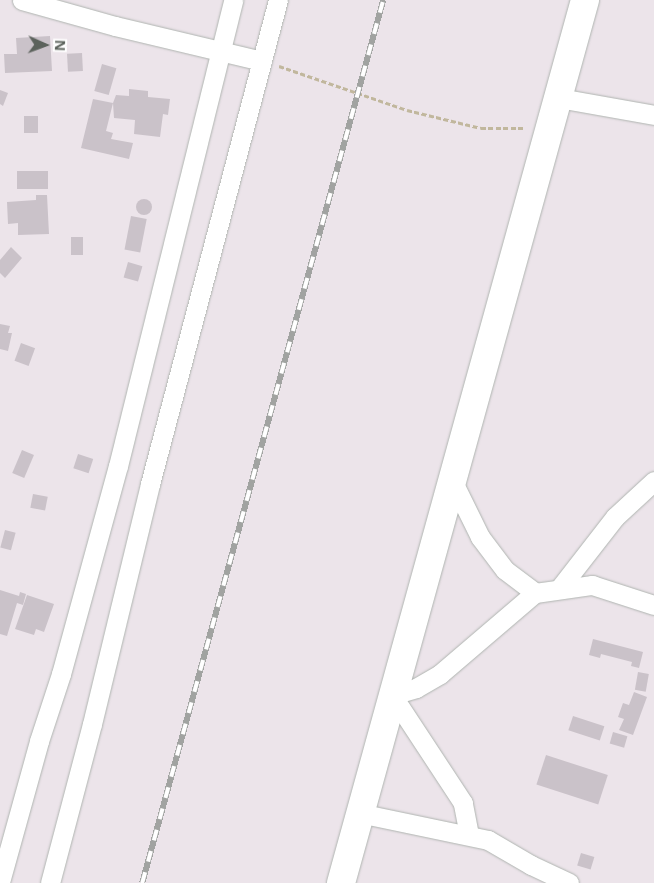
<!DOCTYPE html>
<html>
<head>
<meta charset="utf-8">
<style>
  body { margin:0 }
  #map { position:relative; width:654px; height:883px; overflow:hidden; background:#ece4ea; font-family:"Noto Sans",sans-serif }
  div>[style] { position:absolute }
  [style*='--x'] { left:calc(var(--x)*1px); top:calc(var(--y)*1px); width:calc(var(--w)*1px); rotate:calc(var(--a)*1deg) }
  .building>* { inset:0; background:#cac2c9; transform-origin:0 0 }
  .round { border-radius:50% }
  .path>* { height:3px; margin-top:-1.5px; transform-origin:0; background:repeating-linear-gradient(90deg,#c1b79d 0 5px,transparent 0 7.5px) }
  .roads { filter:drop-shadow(0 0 1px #afb4b0) drop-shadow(0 0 1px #afb4b0) }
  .street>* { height:19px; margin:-9.5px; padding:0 9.5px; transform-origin:9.5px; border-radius:9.5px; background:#fff }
  .secondary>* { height:28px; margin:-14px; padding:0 14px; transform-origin:14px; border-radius:14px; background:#fff }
  .rail>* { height:5.5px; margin-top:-2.75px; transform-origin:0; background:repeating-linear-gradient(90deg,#fff 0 11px,#a1a3a1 0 22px); box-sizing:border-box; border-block:1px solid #a1a3a1 }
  span { translate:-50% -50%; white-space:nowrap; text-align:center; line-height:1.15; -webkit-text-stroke:4.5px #fff; paint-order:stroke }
  .north { position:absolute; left:20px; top:20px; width:50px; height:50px; -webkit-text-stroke:4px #fff; paint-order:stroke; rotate:92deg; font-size:14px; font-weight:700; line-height:20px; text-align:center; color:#5c625c }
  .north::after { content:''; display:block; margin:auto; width:18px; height:22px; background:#5c625c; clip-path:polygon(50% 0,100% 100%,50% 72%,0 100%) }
</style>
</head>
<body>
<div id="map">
  <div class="building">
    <div style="clip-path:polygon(50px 36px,52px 71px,5px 73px,4px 54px,17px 54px,16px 38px)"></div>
    <div style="left:82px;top:53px;width:18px;height:15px;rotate:87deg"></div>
    <div style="left:102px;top:64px;width:15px;height:28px;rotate:16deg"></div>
    <div style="clip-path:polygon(129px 89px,148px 91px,148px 97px,170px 99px,168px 115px,163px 114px,160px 137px,134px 134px,135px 120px,114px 118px,113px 103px,116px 95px,129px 96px)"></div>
    <div style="clip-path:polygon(0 90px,8px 93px,3px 106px,0 104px)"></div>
    <div style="clip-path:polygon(93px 99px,113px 103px,106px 131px,113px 133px,111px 139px,133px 143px,129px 159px,81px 148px)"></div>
    <div style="left:24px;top:116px;width:14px;height:17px"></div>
    <div style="left:17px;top:171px;width:31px;height:18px"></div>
    <div style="clip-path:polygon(36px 195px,47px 195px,49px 234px,18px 235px,18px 223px,8px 224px,7px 202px,36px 200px)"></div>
    <div class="round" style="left:136px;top:199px;width:16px;height:16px"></div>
    <div style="left:131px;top:216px;width:16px;height:34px;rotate:11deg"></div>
    <div style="left:83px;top:237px;width:18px;height:12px;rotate:90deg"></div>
    <div style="clip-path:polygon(11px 247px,22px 258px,5px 278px,0 273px,0 260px)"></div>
    <div style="left:128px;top:262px;width:15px;height:16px;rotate:16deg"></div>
    <div style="clip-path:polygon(0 324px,10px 326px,8px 333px,12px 333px,8px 351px,0 349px)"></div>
    <div style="left:21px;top:343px;width:15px;height:19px;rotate:20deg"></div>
    <div style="left:22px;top:450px;width:13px;height:25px;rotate:23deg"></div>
    <div style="left:78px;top:454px;width:16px;height:15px;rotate:18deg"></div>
    <div style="left:33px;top:494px;width:15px;height:14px;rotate:11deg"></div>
    <div style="left:5px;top:530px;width:11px;height:18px;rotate:15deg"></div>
    <div style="clip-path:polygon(0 590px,19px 596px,20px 592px,26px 594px,23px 605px,17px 603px,7px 636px,0 634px)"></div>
    <div style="clip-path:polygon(27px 595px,54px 604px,44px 632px,36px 629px,34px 635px,15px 629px)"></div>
    <div style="clip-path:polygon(593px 639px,643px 652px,639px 668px,631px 666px,632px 662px,601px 654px,600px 658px,589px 655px)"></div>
    <div style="left:638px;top:672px;width:11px;height:18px;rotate:10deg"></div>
    <div style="clip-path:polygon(634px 692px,647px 697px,633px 735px,619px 730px,624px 719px,618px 717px,623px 703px,629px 705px)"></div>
    <div style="left:573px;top:716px;width:33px;height:15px;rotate:18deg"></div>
    <div style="left:613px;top:732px;width:15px;height:12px;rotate:16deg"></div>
    <div style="left:546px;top:755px;width:65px;height:31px;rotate:18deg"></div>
    <div style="left:581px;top:853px;width:14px;height:13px;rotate:17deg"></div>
  </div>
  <div class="path">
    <div style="--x:279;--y:66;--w:135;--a:19"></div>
    <div style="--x:407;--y:110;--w:76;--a:13.7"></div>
    <div style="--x:481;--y:128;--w:45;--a:0"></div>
  </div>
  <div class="roads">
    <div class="street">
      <div style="--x:22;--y:0;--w:97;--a:15.6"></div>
      <div style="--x:115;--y:26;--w:151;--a:13.4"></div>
      <div style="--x:559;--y:98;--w:97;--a:10.1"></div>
      <div style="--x:452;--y:480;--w:64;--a:63.8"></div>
      <div style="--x:480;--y:537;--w:41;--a:52.9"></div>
      <div style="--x:505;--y:570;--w:38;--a:37"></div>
      <div style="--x:535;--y:593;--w:58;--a:-8"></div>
      <div style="--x:592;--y:585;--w:65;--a:17.9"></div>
      <div style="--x:559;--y:589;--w:91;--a:-52.1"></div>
      <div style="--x:615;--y:517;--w:53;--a:-42.7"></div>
      <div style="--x:359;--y:813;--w:132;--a:11.8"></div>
      <div style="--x:488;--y:840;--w:50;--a:30.2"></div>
      <div style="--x:531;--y:865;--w:42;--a:25.3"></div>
      <div style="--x:469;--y:835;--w:33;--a:-101"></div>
      <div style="--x:463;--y:803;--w:129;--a:-123.3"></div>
      <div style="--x:392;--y:695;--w:25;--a:-16"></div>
      <div style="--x:416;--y:688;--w:28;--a:-30"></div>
      <div style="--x:440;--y:674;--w:125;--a:-40.5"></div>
      <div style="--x:0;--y:882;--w:146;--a:-74.5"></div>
      <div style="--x:39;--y:741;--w:71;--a:-71.8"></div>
      <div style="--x:61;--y:674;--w:216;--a:-74.7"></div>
      <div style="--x:118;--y:466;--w:480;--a:-76.1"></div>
      <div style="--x:50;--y:883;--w:164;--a:-75.2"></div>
      <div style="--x:92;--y:724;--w:247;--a:-76.4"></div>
      <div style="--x:150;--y:484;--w:501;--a:-75.19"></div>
    </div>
    <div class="secondary">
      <div style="--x:341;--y:883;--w:916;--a:-74.55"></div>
    </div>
  </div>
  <div class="rail">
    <div style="--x:142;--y:883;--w:915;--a:-74.73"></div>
  </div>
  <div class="north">N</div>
</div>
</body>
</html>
